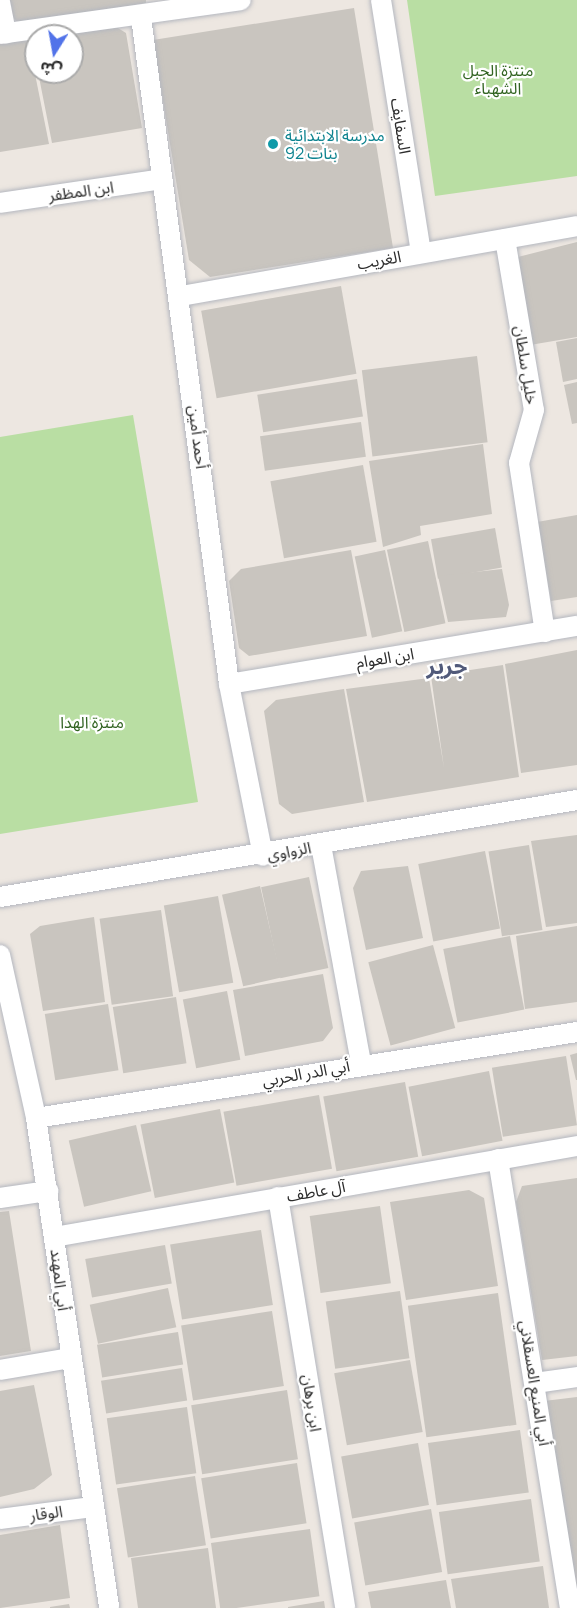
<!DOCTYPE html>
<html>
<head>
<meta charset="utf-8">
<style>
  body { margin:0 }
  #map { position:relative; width:577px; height:1608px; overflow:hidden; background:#ede7e1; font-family:Manrope,"Noto Sans Arabic",sans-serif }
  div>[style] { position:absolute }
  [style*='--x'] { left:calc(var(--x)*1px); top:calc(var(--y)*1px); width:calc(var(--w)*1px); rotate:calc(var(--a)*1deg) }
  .green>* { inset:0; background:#b9dea3 }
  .building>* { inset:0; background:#c9c5bf; transform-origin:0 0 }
  .roads { filter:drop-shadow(0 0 2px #b4b7bf) drop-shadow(0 0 2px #b4b7bf) }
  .minor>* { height:20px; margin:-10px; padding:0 10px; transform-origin:10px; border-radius:10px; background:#fff }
  .dots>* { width:16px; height:16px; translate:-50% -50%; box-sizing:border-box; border:3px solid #fff; border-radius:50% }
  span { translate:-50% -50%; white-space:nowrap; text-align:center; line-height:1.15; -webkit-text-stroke:4.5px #fff; paint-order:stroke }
  .park-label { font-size:16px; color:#326422 }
  .street-label { font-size:16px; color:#2d2d2d }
  .culture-label { font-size:16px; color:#0d838f }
  .left { translate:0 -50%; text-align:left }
  .district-label { font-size:22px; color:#515a7a; font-weight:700 }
  .north { position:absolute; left:24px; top:24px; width:60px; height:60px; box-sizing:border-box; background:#fff; border:2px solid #ababab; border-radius:50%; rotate:191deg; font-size:16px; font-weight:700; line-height:24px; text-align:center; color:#2d2d2d }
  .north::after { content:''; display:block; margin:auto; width:21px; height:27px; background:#5273e9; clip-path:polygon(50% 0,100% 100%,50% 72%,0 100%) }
</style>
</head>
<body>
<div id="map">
  <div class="green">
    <div style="clip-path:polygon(407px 0,577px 0,577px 176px,435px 196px)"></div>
    <div style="clip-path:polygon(133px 415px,198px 802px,0 834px,0 437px)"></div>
  </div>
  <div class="building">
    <div style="clip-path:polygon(8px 0,146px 0,146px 3px,20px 24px,11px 16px)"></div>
    <div style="clip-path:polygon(354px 8px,393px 248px,210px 277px,189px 260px,153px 40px)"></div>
    <div style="clip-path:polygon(113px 25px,126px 33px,142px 128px,52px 143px,38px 72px,72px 72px,72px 36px,51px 36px)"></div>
    <div style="clip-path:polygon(36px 37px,36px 56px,35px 56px,31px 38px)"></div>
    <div style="clip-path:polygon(28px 39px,49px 144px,0 152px,0 44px)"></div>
    <div style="clip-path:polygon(577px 242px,577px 337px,530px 345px,514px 258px)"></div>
    <div style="left:341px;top:286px;width:89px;height:142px;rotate:80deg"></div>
    <div style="clip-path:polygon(577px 338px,577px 379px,563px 382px,556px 342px)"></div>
    <div style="left:477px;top:356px;width:87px;height:116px;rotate:83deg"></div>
    <div style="left:357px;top:379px;width:38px;height:101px;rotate:81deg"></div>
    <div style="clip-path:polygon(577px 382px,577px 423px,572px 424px,564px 385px)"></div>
    <div style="left:361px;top:422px;width:35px;height:102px;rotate:82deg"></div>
    <div style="clip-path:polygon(483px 444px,492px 514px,420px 526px,421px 535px,383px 547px,369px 461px)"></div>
    <div style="left:363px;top:465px;width:78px;height:94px;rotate:80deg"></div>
    <div style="clip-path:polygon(577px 515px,577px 597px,551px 601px,537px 522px)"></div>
    <div style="left:495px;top:528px;width:40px;height:65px;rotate:80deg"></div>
    <div style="left:428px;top:541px;width:84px;height:42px;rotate:78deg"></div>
    <div style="clip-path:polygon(351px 550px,367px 636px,249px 656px,239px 648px,229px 581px,241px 569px)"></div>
    <div style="left:385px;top:550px;width:83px;height:31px;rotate:78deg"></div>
    <div style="clip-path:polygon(502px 569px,509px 605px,506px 617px,448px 622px,438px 576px)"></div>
    <div style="clip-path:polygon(577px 650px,577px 765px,521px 773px,505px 664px)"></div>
    <div style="clip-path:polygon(503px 665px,519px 777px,367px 802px,346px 689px,429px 678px,444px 768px,431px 676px)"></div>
    <div style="clip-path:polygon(344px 689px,364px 802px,292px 814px,279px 804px,264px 711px,276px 700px)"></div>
    <div style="clip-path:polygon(577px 835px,577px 923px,546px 927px,531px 841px)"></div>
    <div style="left:529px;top:845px;width:86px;height:41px;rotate:81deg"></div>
    <div style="left:485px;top:851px;width:79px;height:68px;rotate:79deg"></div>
    <div style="clip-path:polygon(408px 866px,423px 938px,366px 950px,353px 888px,361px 871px)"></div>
    <div style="left:309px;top:877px;width:93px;height:49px;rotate:78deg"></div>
    <div style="left:260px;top:886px;width:94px;height:39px;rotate:77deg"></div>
    <div style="left:218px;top:896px;width:88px;height:55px;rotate:80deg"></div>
    <div style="left:161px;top:910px;width:87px;height:62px;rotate:82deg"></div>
    <div style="clip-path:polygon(94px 917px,105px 1002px,43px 1011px,30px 934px,40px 926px)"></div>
    <div style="clip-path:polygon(577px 926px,577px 1002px,525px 1009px,516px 936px)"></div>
    <div style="left:510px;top:936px;width:75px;height:68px;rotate:79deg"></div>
    <div style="left:433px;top:945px;width:86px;height:67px;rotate:75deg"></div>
    <div style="clip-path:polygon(323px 974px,333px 1028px,323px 1041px,245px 1056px,233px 990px)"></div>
    <div style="left:227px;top:991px;width:70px;height:45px;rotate:79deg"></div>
    <div style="left:176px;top:997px;width:67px;height:64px;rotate:81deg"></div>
    <div style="left:108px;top:1004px;width:67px;height:64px;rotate:81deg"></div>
    <div style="clip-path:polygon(577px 1053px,577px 1080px,576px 1080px,570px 1055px)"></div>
    <div style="left:566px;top:1056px;width:70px;height:75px;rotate:81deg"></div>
    <div style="left:489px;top:1071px;width:71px;height:82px;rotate:79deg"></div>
    <div style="left:405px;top:1082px;width:76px;height:83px;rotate:80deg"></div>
    <div style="left:319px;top:1095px;width:75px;height:97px;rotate:80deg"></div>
    <div style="left:220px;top:1109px;width:75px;height:81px;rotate:79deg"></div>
    <div style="left:136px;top:1125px;width:68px;height:69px;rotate:77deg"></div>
    <div style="clip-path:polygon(577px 1178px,577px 1356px,542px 1360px,516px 1202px,522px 1186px)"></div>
    <div style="clip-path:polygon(469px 1190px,484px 1198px,498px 1286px,406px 1300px,390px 1202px)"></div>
    <div style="left:380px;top:1206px;width:78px;height:71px;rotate:82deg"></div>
    <div style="clip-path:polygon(9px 1211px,31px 1351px,0 1356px,0 1212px)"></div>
    <div style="left:261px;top:1230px;width:76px;height:92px;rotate:81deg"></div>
    <div style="left:165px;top:1245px;width:39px;height:81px;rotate:80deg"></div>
    <div style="left:168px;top:1288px;width:40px;height:80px;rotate:78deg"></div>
    <div style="left:400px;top:1291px;width:68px;height:75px;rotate:82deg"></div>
    <div style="left:498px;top:1293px;width:133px;height:91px;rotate:82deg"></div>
    <div style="left:272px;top:1311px;width:76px;height:92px;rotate:81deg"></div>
    <div style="left:178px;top:1332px;width:33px;height:82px;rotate:81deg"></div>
    <div style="left:410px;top:1360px;width:73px;height:77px;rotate:80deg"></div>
    <div style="left:182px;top:1368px;width:33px;height:82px;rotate:81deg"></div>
    <div style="clip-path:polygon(34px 1385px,52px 1475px,34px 1489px,0 1497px,0 1391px)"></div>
    <div style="left:287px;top:1390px;width:70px;height:97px;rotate:81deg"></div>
    <div style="clip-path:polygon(577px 1397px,577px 1588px,576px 1589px,544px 1401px)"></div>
    <div style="left:187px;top:1407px;width:67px;height:81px;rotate:82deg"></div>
    <div style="left:520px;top:1430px;width:63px;height:93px;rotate:82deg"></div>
    <div style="left:418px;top:1443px;width:63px;height:78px;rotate:80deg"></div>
    <div style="left:297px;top:1463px;width:61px;height:97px;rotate:81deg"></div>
    <div style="left:195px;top:1476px;width:70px;height:79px;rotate:81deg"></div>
    <div style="left:531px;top:1499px;width:63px;height:93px;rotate:82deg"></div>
    <div style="left:431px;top:1509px;width:64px;height:78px;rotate:80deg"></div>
    <div style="clip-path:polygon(60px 1525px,70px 1598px,0 1608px,0 1535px)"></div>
    <div style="left:310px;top:1529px;width:68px;height:100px;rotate:82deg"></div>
    <div style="clip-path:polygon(208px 1548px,216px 1608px,138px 1608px,131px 1558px)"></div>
    <div style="clip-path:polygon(543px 1566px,549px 1608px,456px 1608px,451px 1579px)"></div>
    <div style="clip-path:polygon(446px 1580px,451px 1608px,371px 1608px,368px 1592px)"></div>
    <div style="clip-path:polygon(324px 1601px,325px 1608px,288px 1608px,288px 1607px)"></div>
    <div style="clip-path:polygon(69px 1604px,70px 1608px,50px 1608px,50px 1607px)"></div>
  </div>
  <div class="roads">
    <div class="minor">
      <div style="--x:381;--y:0;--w:255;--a:81"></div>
      <div style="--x:0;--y:2;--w:32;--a:79"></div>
      <div style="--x:141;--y:17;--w:673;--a:82.48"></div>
      <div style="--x:229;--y:684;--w:175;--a:78.8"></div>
      <div style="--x:0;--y:34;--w:243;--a:-8"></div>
      <div style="--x:0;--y:203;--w:164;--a:-8.4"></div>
      <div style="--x:505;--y:239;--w:173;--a:80.4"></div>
      <div style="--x:534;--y:410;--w:55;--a:105.8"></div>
      <div style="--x:519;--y:463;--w:171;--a:81.3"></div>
      <div style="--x:181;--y:296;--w:402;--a:-10"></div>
      <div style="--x:229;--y:684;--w:353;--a:-9.5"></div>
      <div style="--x:321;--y:845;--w:223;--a:79.6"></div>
      <div style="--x:0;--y:897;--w:585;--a:-9.54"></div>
      <div style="--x:0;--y:955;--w:167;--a:77.5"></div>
      <div style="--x:36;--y:1118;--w:495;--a:81.5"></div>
      <div style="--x:36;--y:1118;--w:548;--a:-9.03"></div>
      <div style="--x:498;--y:1159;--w:455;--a:80.9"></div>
      <div style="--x:278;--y:1197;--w:416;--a:80.7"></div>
      <div style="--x:0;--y:1198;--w:49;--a:-8.3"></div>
      <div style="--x:54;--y:1237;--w:531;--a:-9.87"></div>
      <div style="--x:0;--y:1370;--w:71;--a:-9.7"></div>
      <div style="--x:535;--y:1383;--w:42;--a:-8.1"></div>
      <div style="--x:0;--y:1519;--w:93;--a:-7.4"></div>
    </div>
  </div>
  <div class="dots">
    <div style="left:273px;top:144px;background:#0f9aa8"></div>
  </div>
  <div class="park-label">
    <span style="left:498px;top:79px">منتزة الجبل<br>الشهباء</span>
    <span style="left:92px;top:722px">منتزة الهدا</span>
  </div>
  <div class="street-label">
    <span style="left:401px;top:126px;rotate:81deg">السفايف</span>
    <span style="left:81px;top:191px;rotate:-8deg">ابن المظفر</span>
    <span style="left:379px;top:260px;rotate:-10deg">الغريب</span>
    <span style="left:526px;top:365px;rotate:81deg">خليل سلطان</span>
    <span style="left:198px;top:437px;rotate:83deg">أحمد أمين</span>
    <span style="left:385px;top:658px;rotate:-9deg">ابن العوام</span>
    <span style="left:289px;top:851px;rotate:-11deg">الزواوي</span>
    <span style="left:306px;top:1073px;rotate:-10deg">أبي الدر الحربي</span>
    <span style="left:316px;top:1191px;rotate:-10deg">آل عاطف</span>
    <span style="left:60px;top:1280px;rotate:83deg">أبي المهند</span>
    <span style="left:535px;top:1383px;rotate:81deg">أبي المنيع العسقلاني</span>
    <span style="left:312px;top:1403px;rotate:81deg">ابن برهان</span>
    <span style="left:46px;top:1513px;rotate:-8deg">الوقار</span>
  </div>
  <div class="culture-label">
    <span class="left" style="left:285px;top:144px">مدرسة الابتدائية<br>92 بنات</span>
  </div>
  <div class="district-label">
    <span style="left:447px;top:667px">جرير</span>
  </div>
  <div class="north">ش</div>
</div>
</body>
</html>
